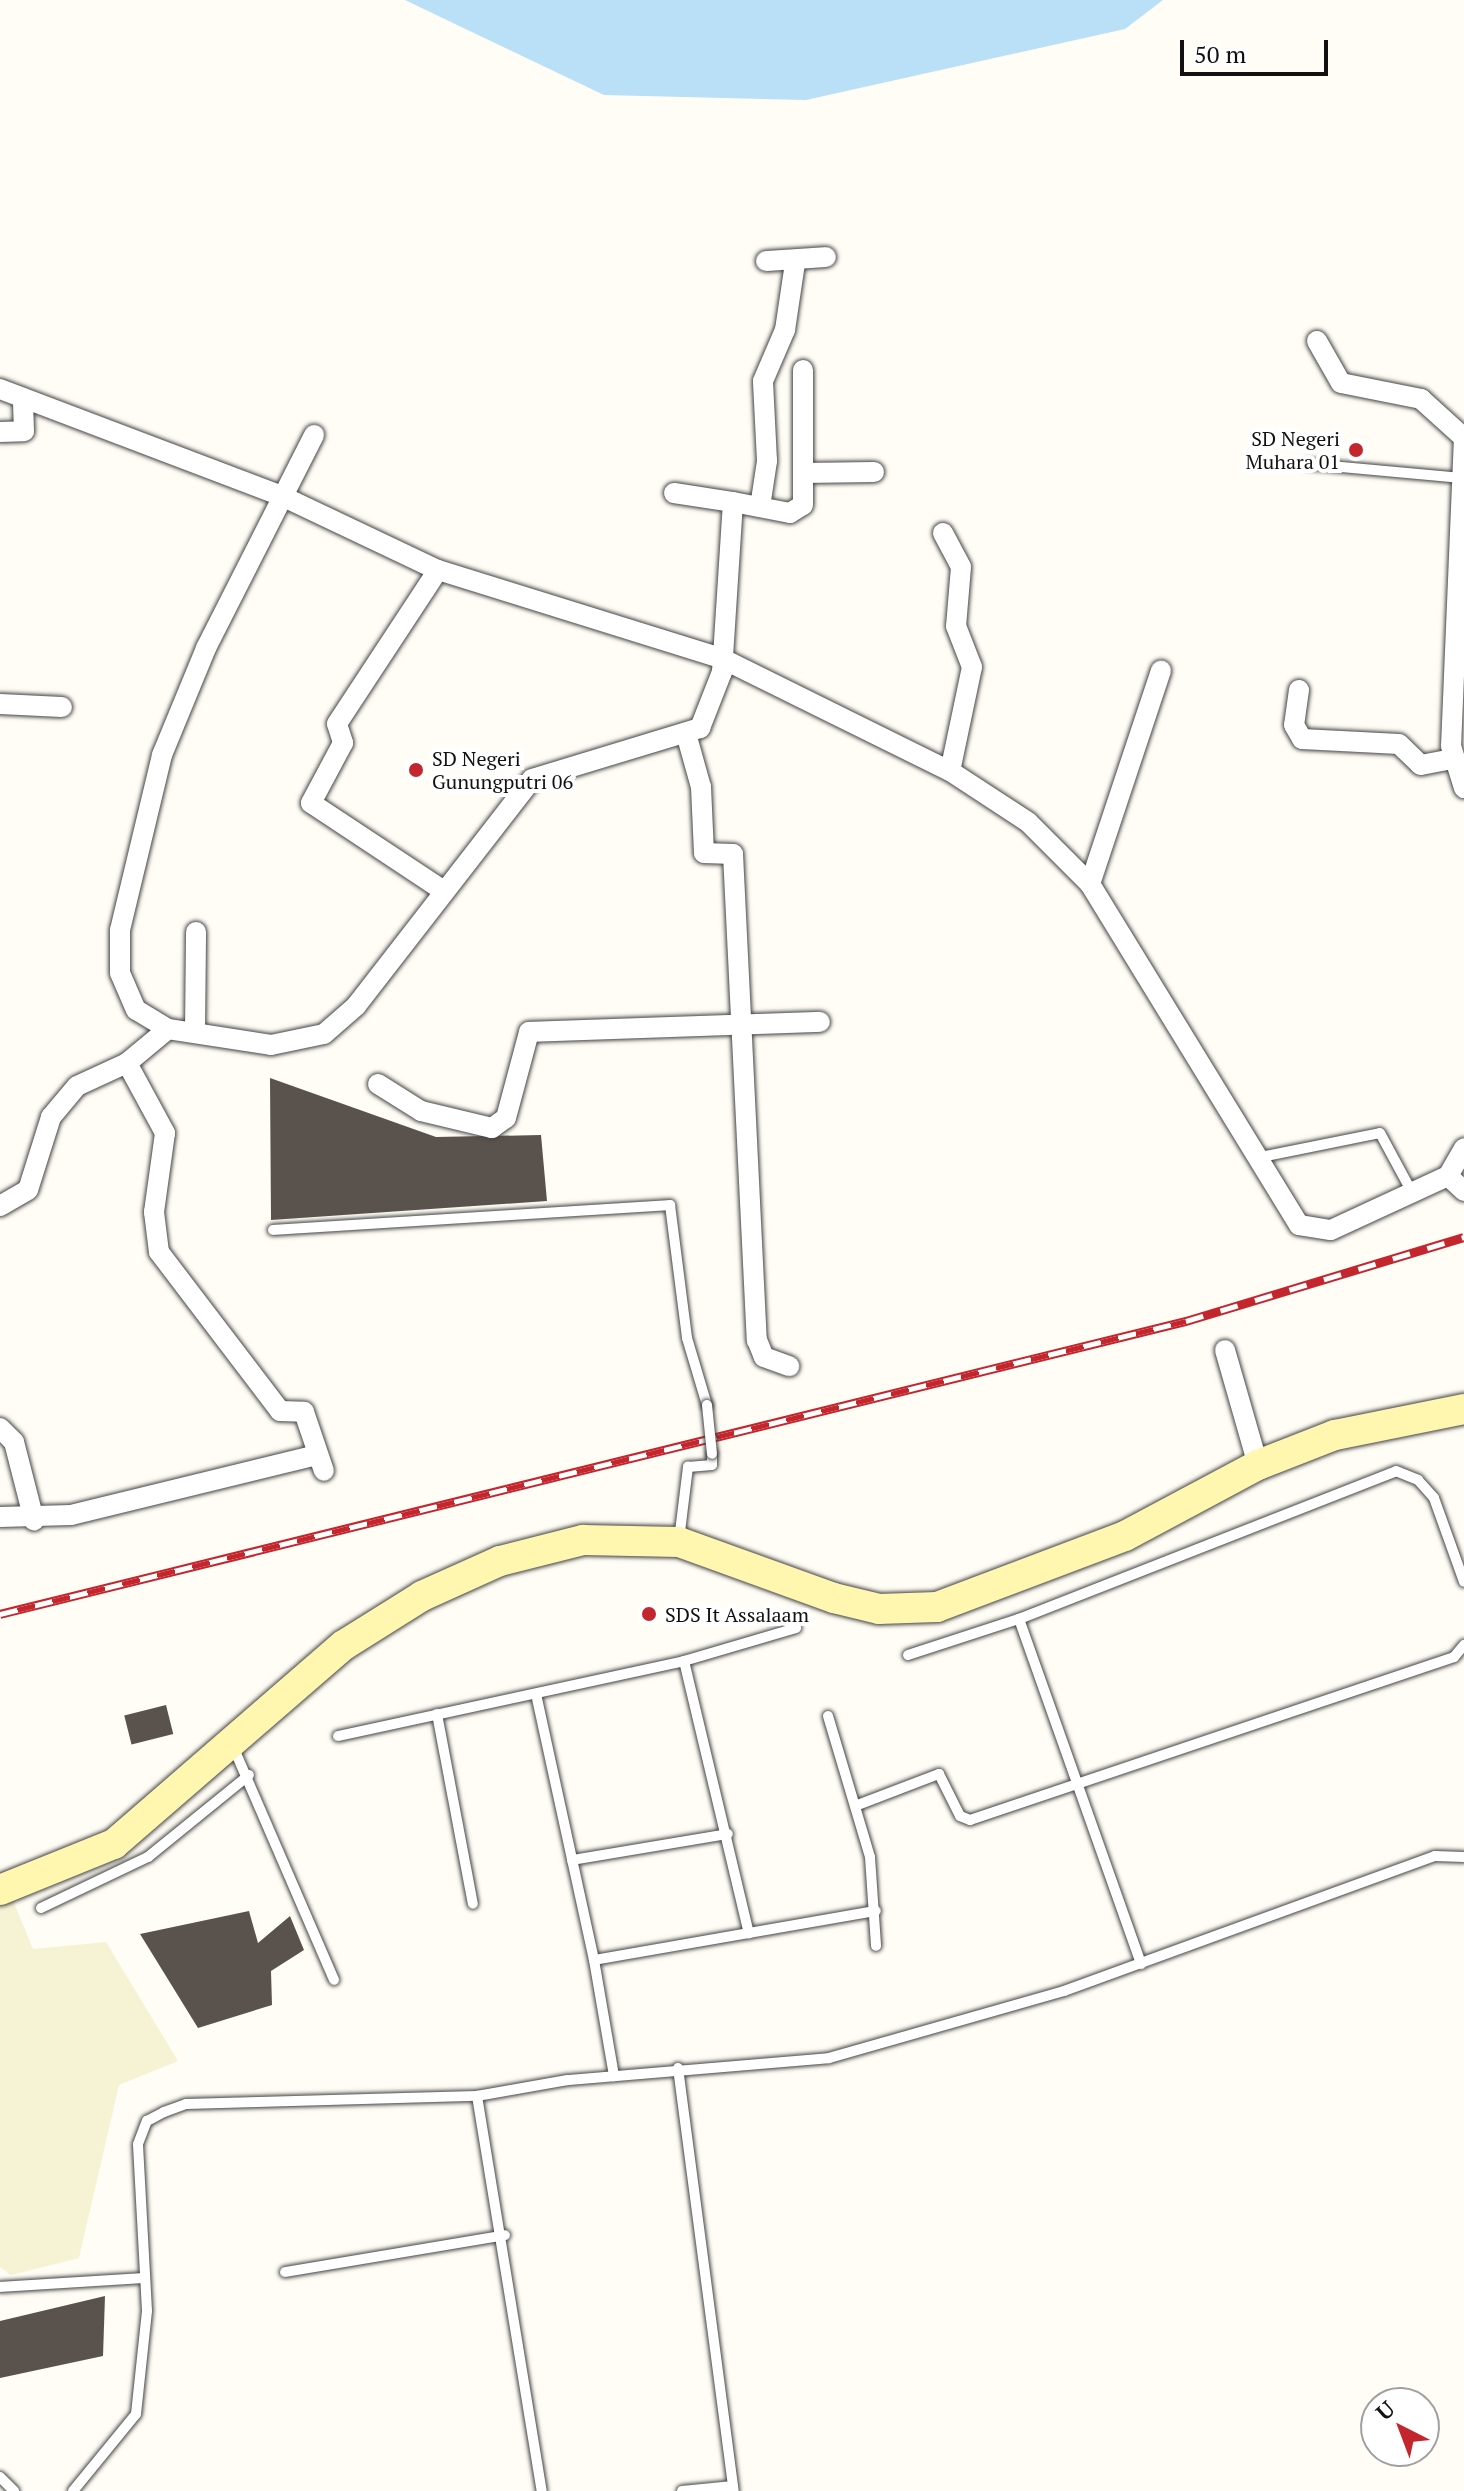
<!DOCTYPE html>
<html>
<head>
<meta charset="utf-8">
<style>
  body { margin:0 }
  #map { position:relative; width:1464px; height:2491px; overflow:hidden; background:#fffdf5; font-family:"PT Serif",serif }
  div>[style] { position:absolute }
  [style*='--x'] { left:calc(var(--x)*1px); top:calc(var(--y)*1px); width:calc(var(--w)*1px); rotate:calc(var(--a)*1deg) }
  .farmland>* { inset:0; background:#f6f3d4 }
  .water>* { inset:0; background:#b9e0f7 }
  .building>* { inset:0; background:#5a524d; transform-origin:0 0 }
  .roads { filter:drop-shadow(0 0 2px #444) drop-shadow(0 0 2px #444) }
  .lane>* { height:10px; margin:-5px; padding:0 5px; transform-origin:5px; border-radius:5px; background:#fff }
  .street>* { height:20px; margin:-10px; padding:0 10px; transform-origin:10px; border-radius:10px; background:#fff }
  .secondary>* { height:30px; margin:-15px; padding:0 15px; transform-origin:15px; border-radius:15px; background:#fff6b0 }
  .rail>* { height:9px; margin-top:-4.5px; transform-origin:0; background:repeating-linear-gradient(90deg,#fff 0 18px,#c4262e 0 36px); box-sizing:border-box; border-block:2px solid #c4262e }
  .bridges { filter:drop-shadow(0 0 2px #444) drop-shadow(0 0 2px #444) }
  .lane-bridge>* { height:10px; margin:-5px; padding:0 5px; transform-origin:5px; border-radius:5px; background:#fff }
  .dots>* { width:22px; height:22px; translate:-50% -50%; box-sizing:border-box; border:4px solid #fff; border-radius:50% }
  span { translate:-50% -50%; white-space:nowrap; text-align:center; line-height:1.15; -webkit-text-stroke:8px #fff; paint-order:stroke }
  .poi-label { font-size:20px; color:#111 }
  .right { translate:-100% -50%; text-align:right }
  .left { translate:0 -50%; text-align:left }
  .north { position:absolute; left:1360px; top:2387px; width:80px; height:80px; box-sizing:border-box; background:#fff; border:2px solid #a0a0a0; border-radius:50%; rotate:318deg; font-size:22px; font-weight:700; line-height:32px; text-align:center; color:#111 }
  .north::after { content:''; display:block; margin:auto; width:28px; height:36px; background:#c4262e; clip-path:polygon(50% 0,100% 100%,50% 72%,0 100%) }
  .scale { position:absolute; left:1180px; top:40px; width:148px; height:36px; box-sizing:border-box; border:4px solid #111; border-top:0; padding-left:10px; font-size:24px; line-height:28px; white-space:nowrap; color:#111; -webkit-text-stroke:6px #fff; paint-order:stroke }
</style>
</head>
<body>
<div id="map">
  <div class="farmland">
    <div style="clip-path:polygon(10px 1893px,33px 1949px,106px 1942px,178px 2061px,119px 2085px,79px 2258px,11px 2275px,0 2267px,0 1895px)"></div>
  </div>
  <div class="water">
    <div style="clip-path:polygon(405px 0,1163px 0,1125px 29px,806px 100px,604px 95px)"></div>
  </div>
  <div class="building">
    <div style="clip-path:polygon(270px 1078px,436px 1137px,541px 1135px,547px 1201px,271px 1220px)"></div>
    <div style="left:166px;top:1705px;width:30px;height:43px;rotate:76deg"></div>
    <div style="clip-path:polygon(249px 1911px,258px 1943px,290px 1916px,304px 1950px,271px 1971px,272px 2005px,198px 2028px,140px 1934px)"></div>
    <div style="clip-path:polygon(105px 2296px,103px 2356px,0 2378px,0 2321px)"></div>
  </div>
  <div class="roads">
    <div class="lane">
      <div style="--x:1308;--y:464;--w:155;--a:5.2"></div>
      <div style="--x:1261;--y:1157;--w:121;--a:-11.4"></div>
      <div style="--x:1380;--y:1133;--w:72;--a:61.6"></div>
      <div style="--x:273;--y:1230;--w:398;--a:-3.6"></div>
      <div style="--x:670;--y:1205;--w:134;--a:82.7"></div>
      <div style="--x:687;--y:1338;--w:70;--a:73.4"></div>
      <div style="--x:679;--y:1540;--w:74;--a:-83"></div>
      <div style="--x:688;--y:1467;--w:24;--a:-5"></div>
      <div style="--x:712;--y:1465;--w:11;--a:-90"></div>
      <div style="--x:1019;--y:1619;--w:366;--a:70.5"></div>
      <div style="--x:908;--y:1655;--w:117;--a:-18"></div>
      <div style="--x:1019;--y:1619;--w:405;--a:-21.4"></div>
      <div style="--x:1396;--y:1471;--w:24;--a:22"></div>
      <div style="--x:1418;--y:1480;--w:24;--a:48"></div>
      <div style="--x:1434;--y:1498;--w:89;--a:70.3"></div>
      <div style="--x:684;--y:1661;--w:117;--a:-16.4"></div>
      <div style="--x:536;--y:1694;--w:272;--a:77.7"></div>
      <div style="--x:594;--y:1960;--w:286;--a:-9.9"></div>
      <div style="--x:437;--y:1714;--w:193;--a:79.3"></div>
      <div style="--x:828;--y:1716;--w:147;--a:73.4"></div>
      <div style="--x:870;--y:1857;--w:89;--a:86.1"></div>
      <div style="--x:338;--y:1736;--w:354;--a:-12.2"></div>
      <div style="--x:684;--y:1661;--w:280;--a:76.6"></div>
      <div style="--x:232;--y:1744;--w:257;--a:66.6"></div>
      <div style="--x:855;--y:1806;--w:90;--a:-20.9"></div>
      <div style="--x:939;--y:1774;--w:47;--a:63.4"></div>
      <div style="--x:960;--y:1816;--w:11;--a:22"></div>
      <div style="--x:970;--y:1820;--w:511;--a:-18.61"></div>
      <div style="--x:1454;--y:1657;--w:16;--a:-50"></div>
      <div style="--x:572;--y:1860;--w:158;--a:-9.5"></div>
      <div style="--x:41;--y:1908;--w:119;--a:-25.5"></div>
      <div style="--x:148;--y:1857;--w:130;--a:-39.1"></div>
      <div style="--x:594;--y:1960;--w:118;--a:80.2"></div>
      <div style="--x:678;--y:2068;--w:427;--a:82.5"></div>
      <div style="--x:477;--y:2096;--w:400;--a:80.7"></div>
      <div style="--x:285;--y:2272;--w:223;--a:-9.5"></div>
      <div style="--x:0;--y:2287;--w:143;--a:-3.6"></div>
      <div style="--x:0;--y:2477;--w:20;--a:45"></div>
      <div style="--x:73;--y:2491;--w:99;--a:-50.7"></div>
      <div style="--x:136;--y:2414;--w:104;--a:-83.9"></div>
      <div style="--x:147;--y:2311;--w:167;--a:-93.1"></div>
      <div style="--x:138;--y:2144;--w:25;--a:-69"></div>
      <div style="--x:147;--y:2121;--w:19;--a:-28"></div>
      <div style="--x:164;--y:2112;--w:23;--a:-20"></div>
      <div style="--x:186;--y:2104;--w:291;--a:-1.6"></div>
      <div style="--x:477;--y:2096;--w:92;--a:-10"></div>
      <div style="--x:568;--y:2080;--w:262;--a:-4.8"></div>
      <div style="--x:829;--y:2058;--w:244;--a:-15.9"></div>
      <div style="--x:1064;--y:1991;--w:395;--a:-20"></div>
      <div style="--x:1435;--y:1856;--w:29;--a:2"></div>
      <div style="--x:682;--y:2491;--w:51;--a:-5.6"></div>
    </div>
    <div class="street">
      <div style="--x:766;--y:261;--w:60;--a:-3.8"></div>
      <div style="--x:1317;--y:341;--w:48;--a:60.3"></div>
      <div style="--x:1341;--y:383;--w:82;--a:11.3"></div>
      <div style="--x:1421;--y:399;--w:58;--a:42.2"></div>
      <div style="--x:0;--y:389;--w:304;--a:20.8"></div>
      <div style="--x:284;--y:497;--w:170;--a:25.4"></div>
      <div style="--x:438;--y:570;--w:299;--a:17.3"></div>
      <div style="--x:723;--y:659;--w:253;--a:26.3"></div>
      <div style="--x:950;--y:771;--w:93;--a:33.2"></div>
      <div style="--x:1028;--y:822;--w:88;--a:45"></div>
      <div style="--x:1090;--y:884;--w:400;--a:58.5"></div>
      <div style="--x:1299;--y:1225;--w:32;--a:9"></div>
      <div style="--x:1331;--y:1230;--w:129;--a:-24.8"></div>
      <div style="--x:1448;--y:1176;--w:22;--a:43"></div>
      <div style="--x:0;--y:432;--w:24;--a:-2"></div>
      <div style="--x:24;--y:431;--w:33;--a:-92"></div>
      <div style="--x:1464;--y:437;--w:309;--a:92.4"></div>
      <div style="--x:1451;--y:746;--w:44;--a:72.8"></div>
      <div style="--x:804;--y:473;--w:70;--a:-0.8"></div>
      <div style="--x:674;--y:493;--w:60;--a:8.7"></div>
      <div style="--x:760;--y:507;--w:47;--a:-81.3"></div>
      <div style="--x:767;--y:461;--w:80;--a:-92.9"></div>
      <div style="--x:763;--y:381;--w:56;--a:-66.7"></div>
      <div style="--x:785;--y:330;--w:68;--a:-81.5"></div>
      <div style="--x:943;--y:533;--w:38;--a:62"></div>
      <div style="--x:961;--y:567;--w:59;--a:94.8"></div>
      <div style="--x:956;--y:626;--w:44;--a:68.7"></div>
      <div style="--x:972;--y:667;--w:106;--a:101.9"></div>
      <div style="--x:438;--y:570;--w:184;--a:123.3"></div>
      <div style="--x:337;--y:724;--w:20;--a:72"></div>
      <div style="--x:343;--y:743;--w:68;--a:118.1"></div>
      <div style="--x:311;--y:803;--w:156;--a:33.5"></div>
      <div style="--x:1299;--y:690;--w:35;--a:98"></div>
      <div style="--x:1294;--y:725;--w:16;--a:60"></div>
      <div style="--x:1302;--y:739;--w:97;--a:3"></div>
      <div style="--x:1399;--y:744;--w:30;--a:44"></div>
      <div style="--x:1421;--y:765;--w:33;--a:-11"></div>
      <div style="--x:0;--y:704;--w:62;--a:2.8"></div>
      <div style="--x:687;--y:737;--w:52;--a:74.4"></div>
      <div style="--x:701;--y:787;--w:66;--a:87.4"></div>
      <div style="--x:704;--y:853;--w:29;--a:2"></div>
      <div style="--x:733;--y:854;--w:487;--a:87.2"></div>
      <div style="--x:757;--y:1340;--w:18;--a:68"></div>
      <div style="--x:764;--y:1357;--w:27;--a:20"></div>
      <div style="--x:1090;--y:884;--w:225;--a:-71.6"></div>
      <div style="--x:168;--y:1029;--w:37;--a:-149"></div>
      <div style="--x:136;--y:1010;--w:40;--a:-113.4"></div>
      <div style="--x:120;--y:973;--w:43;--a:-90"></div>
      <div style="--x:120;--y:930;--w:180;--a:-76.5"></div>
      <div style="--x:162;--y:755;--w:116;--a:-67.6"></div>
      <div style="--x:206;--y:648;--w:239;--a:-63.1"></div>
      <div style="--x:195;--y:1032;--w:100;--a:-89.4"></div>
      <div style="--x:127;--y:1063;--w:80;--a:61.5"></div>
      <div style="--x:165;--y:1133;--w:80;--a:97.9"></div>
      <div style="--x:154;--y:1212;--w:40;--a:82.9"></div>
      <div style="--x:159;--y:1252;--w:200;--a:52.7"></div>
      <div style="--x:280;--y:1411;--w:24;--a:2"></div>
      <div style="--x:304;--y:1412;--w:62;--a:71.3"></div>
      <div style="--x:378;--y:1084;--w:51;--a:32.1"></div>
      <div style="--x:421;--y:1111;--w:73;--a:13.5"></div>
      <div style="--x:492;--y:1128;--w:17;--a:-36"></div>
      <div style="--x:506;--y:1118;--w:89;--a:-75"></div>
      <div style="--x:529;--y:1032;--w:291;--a:-2"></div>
      <div style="--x:1448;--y:1176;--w:32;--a:-60"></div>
      <div style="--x:0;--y:1206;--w:32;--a:-30"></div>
      <div style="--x:28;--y:1190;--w:77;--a:-72.5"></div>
      <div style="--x:51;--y:1117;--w:40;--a:-50"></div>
      <div style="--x:77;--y:1086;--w:55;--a:-24.7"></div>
      <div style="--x:127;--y:1063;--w:53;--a:-39.7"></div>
      <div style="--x:168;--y:1029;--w:104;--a:8.8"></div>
      <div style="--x:271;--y:1045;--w:54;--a:-11.7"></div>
      <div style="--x:324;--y:1034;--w:43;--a:-41.2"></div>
      <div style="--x:356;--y:1006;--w:287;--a:-52.2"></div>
      <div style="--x:532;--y:779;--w:176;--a:-16.9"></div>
      <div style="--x:700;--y:728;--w:60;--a:-68.6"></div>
      <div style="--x:722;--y:672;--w:170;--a:-86.3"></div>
      <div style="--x:733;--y:502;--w:58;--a:10.9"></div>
      <div style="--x:790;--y:513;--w:15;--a:-32"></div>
      <div style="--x:803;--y:505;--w:135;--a:-90"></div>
      <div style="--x:1225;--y:1350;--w:120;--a:74"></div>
      <div style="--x:0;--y:1428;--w:20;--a:45"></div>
      <div style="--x:14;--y:1442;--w:81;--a:75.6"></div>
      <div style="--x:0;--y:1517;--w:71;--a:-1.6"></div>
      <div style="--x:71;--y:1515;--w:253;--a:-13.7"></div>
    </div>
    <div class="secondary">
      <div style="--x:0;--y:1890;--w:123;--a:-22"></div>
      <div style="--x:114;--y:1844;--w:304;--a:-40.9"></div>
      <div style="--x:344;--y:1645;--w:92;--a:-32.1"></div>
      <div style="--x:422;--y:1596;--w:85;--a:-24.2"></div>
      <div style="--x:500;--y:1561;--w:86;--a:-14.2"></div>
      <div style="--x:583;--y:1540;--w:96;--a:1.2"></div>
      <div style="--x:679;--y:1542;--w:165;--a:19.9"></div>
      <div style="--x:834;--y:1598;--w:46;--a:13.7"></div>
      <div style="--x:879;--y:1609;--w:58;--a:-2"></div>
      <div style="--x:937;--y:1607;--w:201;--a:-20.7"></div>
      <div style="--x:1125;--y:1536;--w:151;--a:-28.1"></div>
      <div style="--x:1258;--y:1465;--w:83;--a:-21.3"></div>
      <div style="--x:1335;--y:1435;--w:132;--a:-11.4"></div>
    </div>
  </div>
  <div class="rail">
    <div style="--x:0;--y:1614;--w:1222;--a:-13.88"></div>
    <div style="--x:1186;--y:1321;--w:290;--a:-16.8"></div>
  </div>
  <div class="bridges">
    <div class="lane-bridge">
      <div style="--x:707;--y:1405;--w:49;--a:84.2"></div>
    </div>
  </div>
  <div class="dots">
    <div style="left:1356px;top:450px;background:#c4262e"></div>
    <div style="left:416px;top:770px;background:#c4262e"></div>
    <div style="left:649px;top:1614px;background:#c4262e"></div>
  </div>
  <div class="poi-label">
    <span class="right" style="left:1340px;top:450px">SD Negeri<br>Muhara 01</span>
    <span class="left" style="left:432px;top:770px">SD Negeri<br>Gunungputri 06</span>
    <span class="left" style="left:665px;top:1614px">SDS It Assalaam</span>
  </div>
  <div class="north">U</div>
  <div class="scale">50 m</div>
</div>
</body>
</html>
